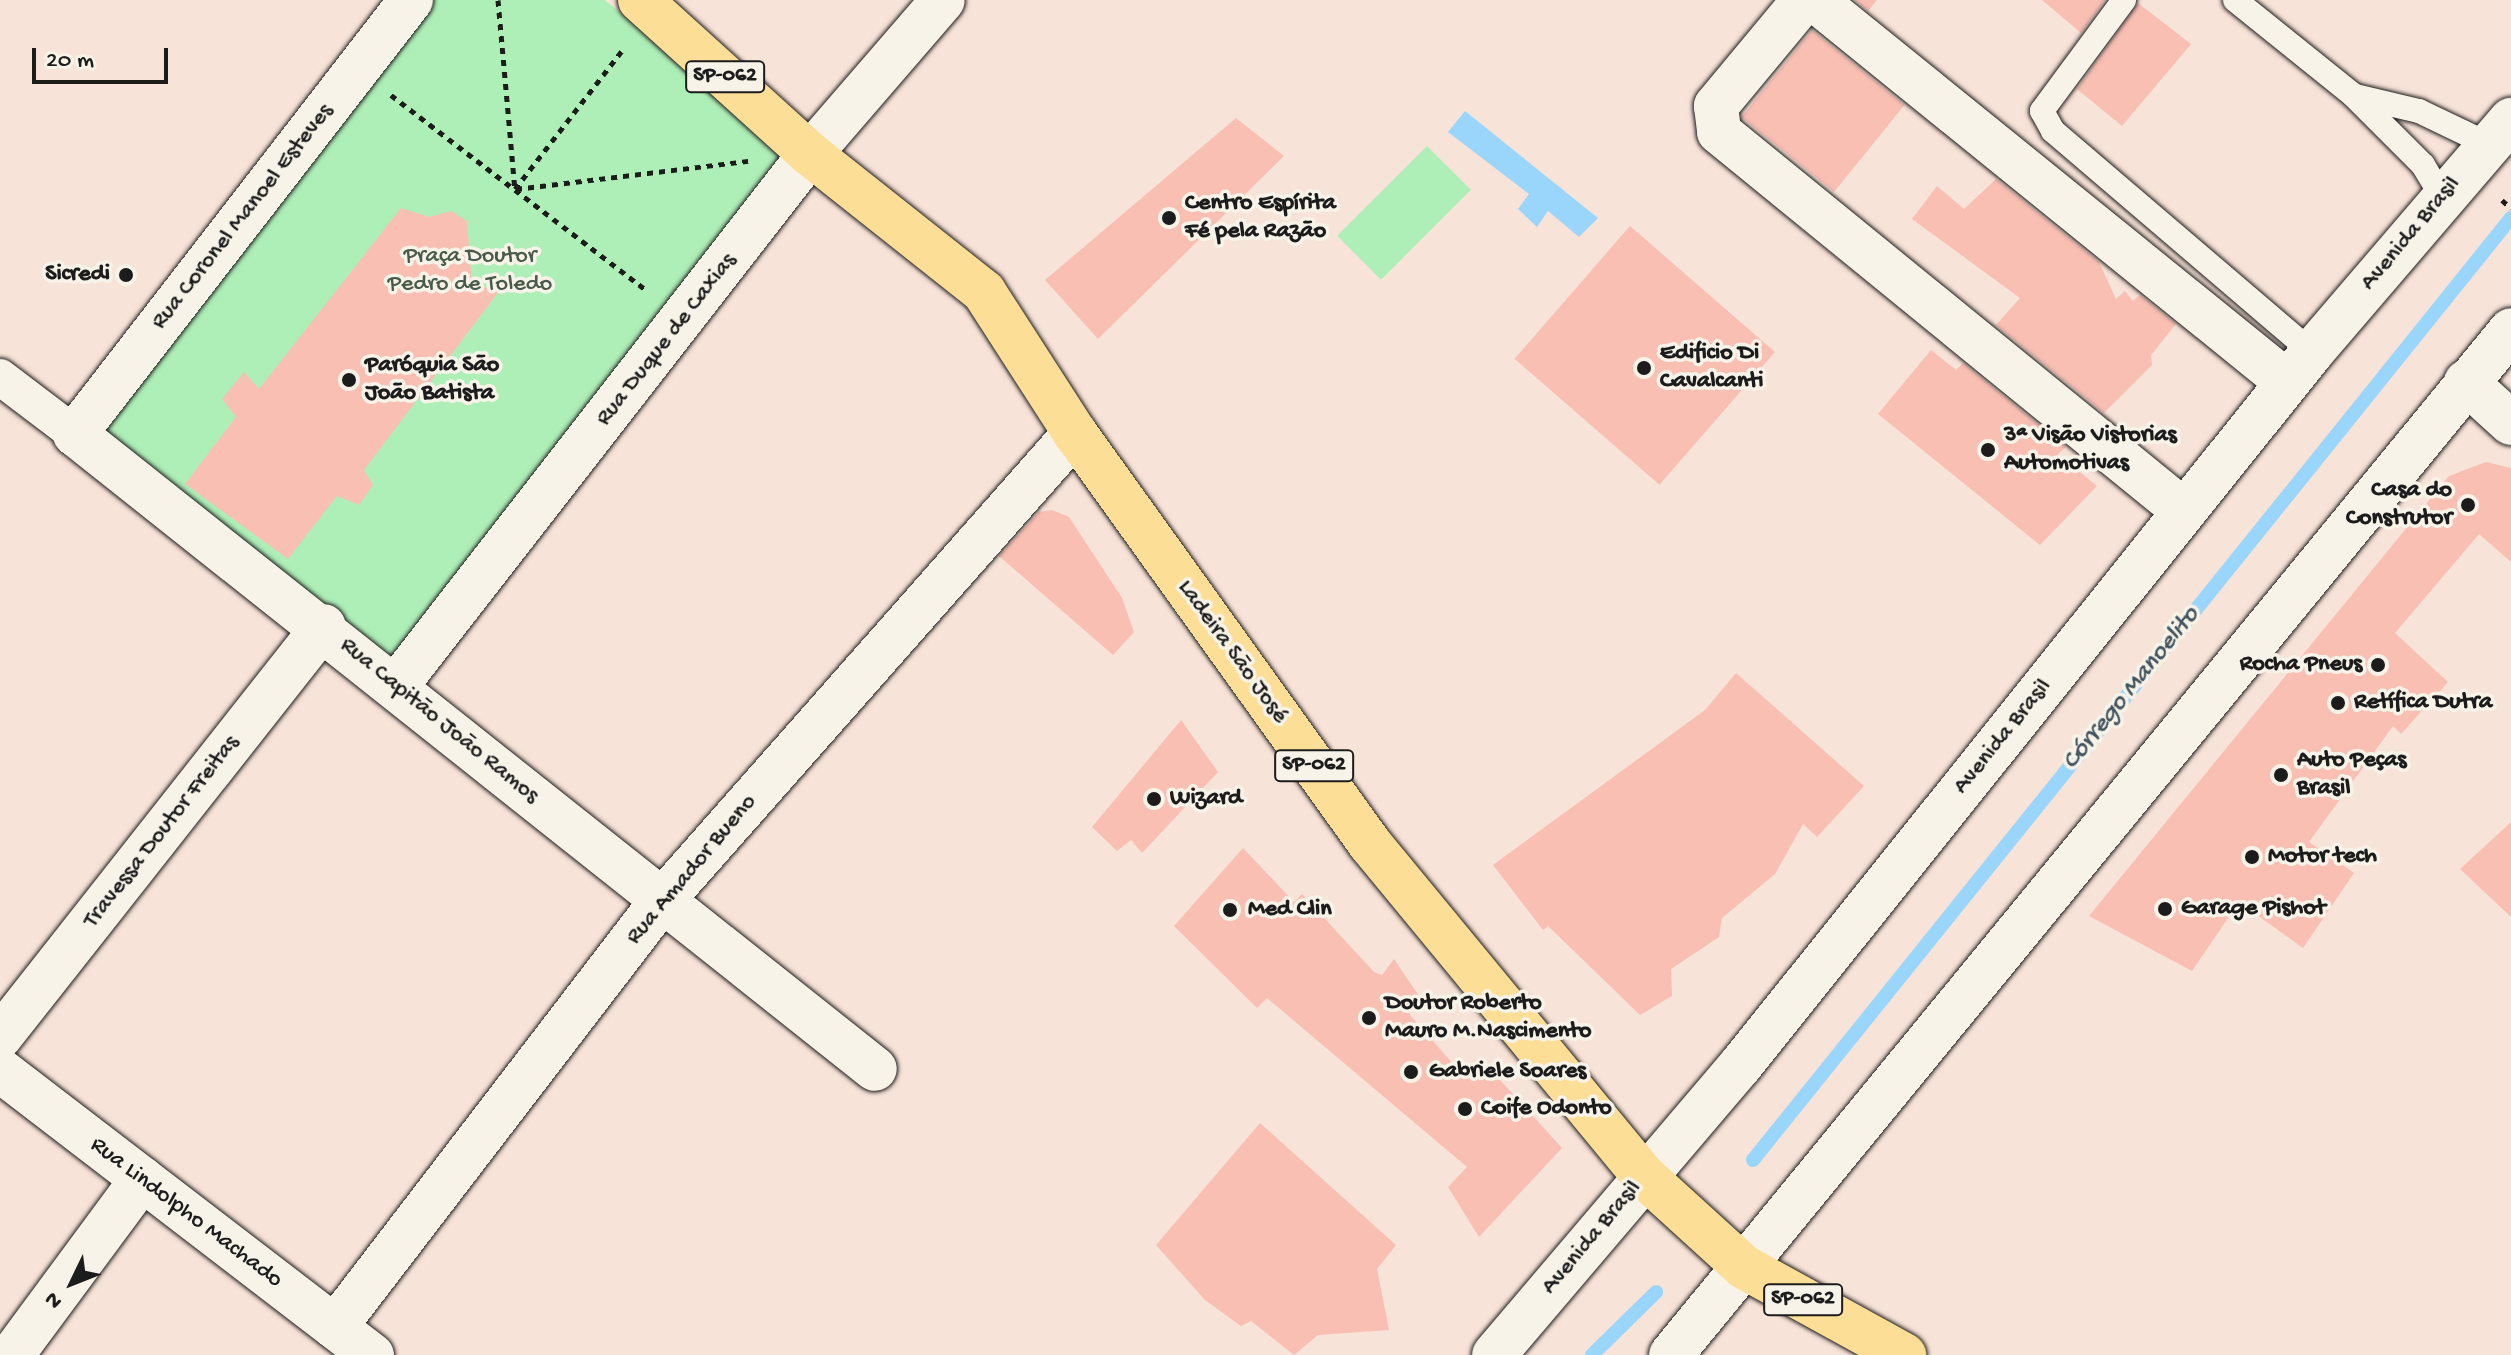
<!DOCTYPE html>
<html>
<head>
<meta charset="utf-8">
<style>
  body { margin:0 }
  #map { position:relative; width:2511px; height:1355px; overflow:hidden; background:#f8e3d8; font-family:"Gochi Hand",sans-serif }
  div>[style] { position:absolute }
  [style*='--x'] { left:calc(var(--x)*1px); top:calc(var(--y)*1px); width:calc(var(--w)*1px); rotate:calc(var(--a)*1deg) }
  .green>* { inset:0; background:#aeefb7; transform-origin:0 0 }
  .water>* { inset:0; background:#9ad6fb }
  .stream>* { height:14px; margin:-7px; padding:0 7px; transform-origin:7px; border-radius:7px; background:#9ad6fb }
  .building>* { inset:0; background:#f9bfb3; transform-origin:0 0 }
  .path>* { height:5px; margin-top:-2.5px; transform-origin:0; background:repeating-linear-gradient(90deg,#1c1c1c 0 6px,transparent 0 12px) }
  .roads { filter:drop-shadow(0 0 2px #1c1c1c) drop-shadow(0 0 2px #1c1c1c) }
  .service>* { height:24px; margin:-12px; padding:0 12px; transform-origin:12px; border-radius:12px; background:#f7f3e8 }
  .pedestrian>* { height:36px; margin:-18px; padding:0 18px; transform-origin:18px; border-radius:18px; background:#f7f3e8 }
  .minor>* { height:44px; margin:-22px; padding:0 22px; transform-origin:22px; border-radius:22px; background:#f7f3e8 }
  .tertiary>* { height:44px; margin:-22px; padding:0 22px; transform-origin:22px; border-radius:22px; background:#f7f3e8 }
  .secondary>* { height:44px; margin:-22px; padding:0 22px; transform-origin:22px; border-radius:22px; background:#f7f3e8 }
  .primary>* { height:44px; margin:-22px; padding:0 22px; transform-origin:22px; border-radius:22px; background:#fcde96 }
  .dots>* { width:22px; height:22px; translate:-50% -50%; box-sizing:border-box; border:4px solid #f7f3e8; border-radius:50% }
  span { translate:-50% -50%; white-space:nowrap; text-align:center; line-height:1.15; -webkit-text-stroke:7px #f7f3e8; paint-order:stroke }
  .shield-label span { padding:2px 6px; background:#f7f3e8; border:2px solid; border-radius:6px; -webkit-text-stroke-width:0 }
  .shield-label { font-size:22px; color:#1c1c1c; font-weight:700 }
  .poi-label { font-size:24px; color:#1c1c1c; font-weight:700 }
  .left { translate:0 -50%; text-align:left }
  .right { translate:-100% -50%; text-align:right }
  .street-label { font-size:24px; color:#1c1c1c }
  .park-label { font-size:24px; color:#485b4a }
  .water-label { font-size:26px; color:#42545f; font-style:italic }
  .north { position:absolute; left:32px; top:1243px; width:80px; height:80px; -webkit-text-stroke:6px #f7f3e8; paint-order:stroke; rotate:227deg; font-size:22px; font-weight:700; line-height:32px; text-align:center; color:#1c1c1c }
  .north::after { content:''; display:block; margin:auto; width:28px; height:36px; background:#1c1c1c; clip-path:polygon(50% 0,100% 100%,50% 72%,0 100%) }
  .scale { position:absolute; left:32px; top:48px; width:136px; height:36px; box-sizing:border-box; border:4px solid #1c1c1c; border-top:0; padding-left:10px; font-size:24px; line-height:28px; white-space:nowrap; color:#1c1c1c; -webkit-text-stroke:6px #f7f3e8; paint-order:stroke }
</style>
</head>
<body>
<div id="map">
  <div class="green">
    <div style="clip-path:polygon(433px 0,605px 0,807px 166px,396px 681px,85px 438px)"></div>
    <div style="left:1427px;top:146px;width:62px;height:127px;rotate:45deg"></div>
  </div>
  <div class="water">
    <div style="clip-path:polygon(1465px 111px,1598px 218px,1579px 237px,1548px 211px,1537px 227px,1518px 209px,1529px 194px,1448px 132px)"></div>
  </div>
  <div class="stream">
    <div style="--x:1753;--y:1160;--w:1209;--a:-51.18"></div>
    <div style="--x:1592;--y:1355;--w:90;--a:-44.5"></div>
  </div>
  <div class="building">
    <div style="clip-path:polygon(1855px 0,1877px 0,1868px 11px)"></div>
    <div style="clip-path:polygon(2042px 0,2105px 0,2081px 33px)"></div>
    <div style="clip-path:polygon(2138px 3px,2191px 44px,2122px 126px,2077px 89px)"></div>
    <div style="left:1812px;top:30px;width:119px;height:112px;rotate:39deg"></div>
    <div style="clip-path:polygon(1236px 118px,1284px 156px,1098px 339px,1045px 280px)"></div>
    <div style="clip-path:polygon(1996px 179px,2099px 262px,2116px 299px,2125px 291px,2133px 301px,2140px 295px,2176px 324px,2151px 355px,2152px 365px,2104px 413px,1996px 325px,2020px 298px,1912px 219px,1937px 186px,1964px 209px)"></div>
    <div style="clip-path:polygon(401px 208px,429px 217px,451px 211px,467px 221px,472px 285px,500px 290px,364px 470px,373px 485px,359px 505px,337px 496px,288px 559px,185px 484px,236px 417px,222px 399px,244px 372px,259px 389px)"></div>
    <div style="left:1630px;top:226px;width:192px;height:176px;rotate:41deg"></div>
    <div style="clip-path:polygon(1931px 350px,1956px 370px,1963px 363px,2066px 447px,2058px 454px,2097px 486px,2040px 545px,1878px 414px)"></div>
    <div style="clip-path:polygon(2486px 462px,2511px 468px,2511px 562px,2479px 534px,2395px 633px,2448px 682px,2401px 734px,2393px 726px,2309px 842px,2354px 873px,2303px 948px,2239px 902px,2192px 971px,2089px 916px,2449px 476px)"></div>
    <div style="clip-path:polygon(1052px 510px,1069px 517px,1122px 598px,1134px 632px,1113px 655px,999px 556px,1039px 512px)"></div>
    <div style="clip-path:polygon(1736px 673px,1864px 786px,1817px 837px,1803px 824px,1775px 874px,1722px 918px,1719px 937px,1671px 969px,1672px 996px,1640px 1015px,1548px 926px,1543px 930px,1493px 865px,1705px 710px)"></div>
    <div style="clip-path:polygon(1181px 720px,1218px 772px,1142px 853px,1131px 840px,1117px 851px,1092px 827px)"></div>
    <div style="clip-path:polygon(2511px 822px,2511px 917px,2460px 869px)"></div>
    <div style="clip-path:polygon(1243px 848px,1294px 902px,1302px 894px,1374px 972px,1382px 975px,1394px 959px,1421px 999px,1409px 1014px,1462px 1074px,1479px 1057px,1562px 1148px,1479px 1237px,1448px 1187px,1467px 1167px,1267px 998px,1257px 1008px,1174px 926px)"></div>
    <div style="clip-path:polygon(1260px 1123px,1396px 1245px,1377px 1269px,1389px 1330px,1318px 1335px,1294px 1355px,1251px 1321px,1241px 1326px,1205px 1300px,1156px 1245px)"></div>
  </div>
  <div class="path">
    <div style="--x:498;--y:0;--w:190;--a:84.9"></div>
    <div style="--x:391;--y:95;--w:322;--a:37.4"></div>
    <div style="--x:515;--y:189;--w:178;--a:-52.3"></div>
    <div style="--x:516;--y:189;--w:234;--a:-6.9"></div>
    <div style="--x:2502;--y:200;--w:12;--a:42"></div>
  </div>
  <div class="roads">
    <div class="service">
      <div style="--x:2124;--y:0;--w:138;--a:126.5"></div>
      <div style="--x:2042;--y:111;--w:23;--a:61"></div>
      <div style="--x:2053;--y:131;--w:340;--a:40.5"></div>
      <div style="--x:2235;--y:0;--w:151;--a:38.8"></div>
      <div style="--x:2353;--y:95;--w:99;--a:45"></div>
      <div style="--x:2423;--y:165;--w:35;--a:59"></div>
      <div style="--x:2355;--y:96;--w:66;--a:13.2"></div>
      <div style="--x:2419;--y:111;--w:76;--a:25.6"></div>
    </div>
    <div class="pedestrian">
      <div style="--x:0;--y:377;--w:94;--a:37.2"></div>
    </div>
    <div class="minor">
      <div style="--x:411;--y:0;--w:549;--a:127.75"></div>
      <div style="--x:75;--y:434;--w:1021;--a:38.44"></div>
      <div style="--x:1804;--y:0;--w:138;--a:129.7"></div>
      <div style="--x:1716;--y:106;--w:26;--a:83"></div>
      <div style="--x:1719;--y:132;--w:600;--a:39.18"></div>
      <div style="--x:1815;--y:0;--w:607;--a:38.98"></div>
      <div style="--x:2466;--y:382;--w:61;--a:42.3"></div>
      <div style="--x:0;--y:1037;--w:523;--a:-51.75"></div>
      <div style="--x:335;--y:1327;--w:534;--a:-52.53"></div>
      <div style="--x:660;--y:903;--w:627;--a:-48.56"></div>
      <div style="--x:12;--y:1355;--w:219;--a:-53.5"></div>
    </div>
    <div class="tertiary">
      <div style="--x:397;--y:685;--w:673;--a:-52.13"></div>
      <div style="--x:810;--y:154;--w:203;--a:-49.2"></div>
    </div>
    <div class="secondary">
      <div style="--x:0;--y:1070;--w:469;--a:37.5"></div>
      <div style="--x:1494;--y:1355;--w:380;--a:-49.6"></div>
      <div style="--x:1740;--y:1066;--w:915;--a:-51.3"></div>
      <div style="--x:2312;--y:352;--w:306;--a:-49.4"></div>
      <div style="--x:1671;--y:1355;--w:1325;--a:-50.66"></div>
    </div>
    <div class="primary">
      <div style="--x:640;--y:0;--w:229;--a:42.2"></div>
      <div style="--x:810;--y:154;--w:222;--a:38.4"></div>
      <div style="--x:984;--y:292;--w:168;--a:57.2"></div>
      <div style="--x:1075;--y:433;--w:506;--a:54.33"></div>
      <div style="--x:1370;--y:844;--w:430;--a:50.5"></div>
      <div style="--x:1644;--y:1176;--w:135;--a:42.3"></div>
      <div style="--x:1744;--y:1267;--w:183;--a:28.8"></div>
    </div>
  </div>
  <div class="dots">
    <div style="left:1169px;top:218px;background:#1c1c1c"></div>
    <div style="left:126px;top:275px;background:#1c1c1c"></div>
    <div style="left:1644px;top:368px;background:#1c1c1c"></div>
    <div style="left:349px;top:380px;background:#1c1c1c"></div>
    <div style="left:1988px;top:450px;background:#1c1c1c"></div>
    <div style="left:2468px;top:505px;background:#1c1c1c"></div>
    <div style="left:2378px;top:665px;background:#1c1c1c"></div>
    <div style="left:2338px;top:703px;background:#1c1c1c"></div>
    <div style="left:2281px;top:775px;background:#1c1c1c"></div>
    <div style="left:1154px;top:799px;background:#1c1c1c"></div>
    <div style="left:2252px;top:857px;background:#1c1c1c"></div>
    <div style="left:2165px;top:909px;background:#1c1c1c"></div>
    <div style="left:1230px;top:910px;background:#1c1c1c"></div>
    <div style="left:1369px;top:1018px;background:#1c1c1c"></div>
    <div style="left:1411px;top:1072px;background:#1c1c1c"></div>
    <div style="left:1465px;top:1109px;background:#1c1c1c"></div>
  </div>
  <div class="shield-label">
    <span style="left:725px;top:77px">SP-062</span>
    <span style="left:1314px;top:766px">SP-062</span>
    <span style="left:1803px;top:1300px">SP-062</span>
  </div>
  <div class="poi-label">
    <span class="left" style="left:1185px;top:218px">Centro Espírita<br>Fé pela Razão</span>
    <span class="right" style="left:110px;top:275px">Sicredi</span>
    <span class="left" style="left:1660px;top:368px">Edificio Di<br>Cavalcanti</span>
    <span class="left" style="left:365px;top:380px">Paróquia São<br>João Batista</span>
    <span class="left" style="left:2004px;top:450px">3ª Visão Vistorias<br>Automotivas</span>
    <span class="right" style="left:2452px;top:505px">Casa do<br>Construtor</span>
    <span class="right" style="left:2362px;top:665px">Rocha Pneus</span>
    <span class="left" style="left:2354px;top:703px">Retífica Dutra</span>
    <span class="left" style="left:2297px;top:775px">Auto Peças<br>Brasil</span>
    <span class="left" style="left:1170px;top:799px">Wizard</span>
    <span class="left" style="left:2268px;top:857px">Motor tech</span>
    <span class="left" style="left:2181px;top:909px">Garage Pishot</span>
    <span class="left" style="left:1248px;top:910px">Med Clin</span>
    <span class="left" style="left:1385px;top:1018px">Doutor Roberto<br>Mauro M.Nascimento</span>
    <span class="left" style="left:1429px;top:1072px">Gabriele Soares</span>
    <span class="left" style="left:1481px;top:1109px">Coife Odonto</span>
  </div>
  <div class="street-label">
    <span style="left:243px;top:217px;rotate:-52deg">Rua Coronel Manoel Esteves</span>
    <span style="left:2411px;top:234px;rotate:-50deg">Avenida Brasil</span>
    <span style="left:667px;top:340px;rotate:-52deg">Rua Duque de Caxias</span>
    <span style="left:1232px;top:652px;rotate:54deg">Ladeira São José</span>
    <span style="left:439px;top:721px;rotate:39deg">Rua Capitão João Ramos</span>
    <span style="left:2003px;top:737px;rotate:-51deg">Avenida Brasil</span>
    <span style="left:162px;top:832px;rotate:-52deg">Travessa Doutor Freitas</span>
    <span style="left:692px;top:870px;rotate:-50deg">Rua Amador Bueno</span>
    <span style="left:186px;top:1213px;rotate:37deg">Rua Lindolpho Machado</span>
    <span style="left:1592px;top:1238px;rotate:-50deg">Avenida Brasil</span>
  </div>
  <div class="park-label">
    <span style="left:470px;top:271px">Praça Doutor<br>Pedro de Toledo</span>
  </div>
  <div class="water-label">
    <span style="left:2132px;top:689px;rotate:-51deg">Córrego Manoelito</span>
  </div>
  <div class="north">N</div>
  <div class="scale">20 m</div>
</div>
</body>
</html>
